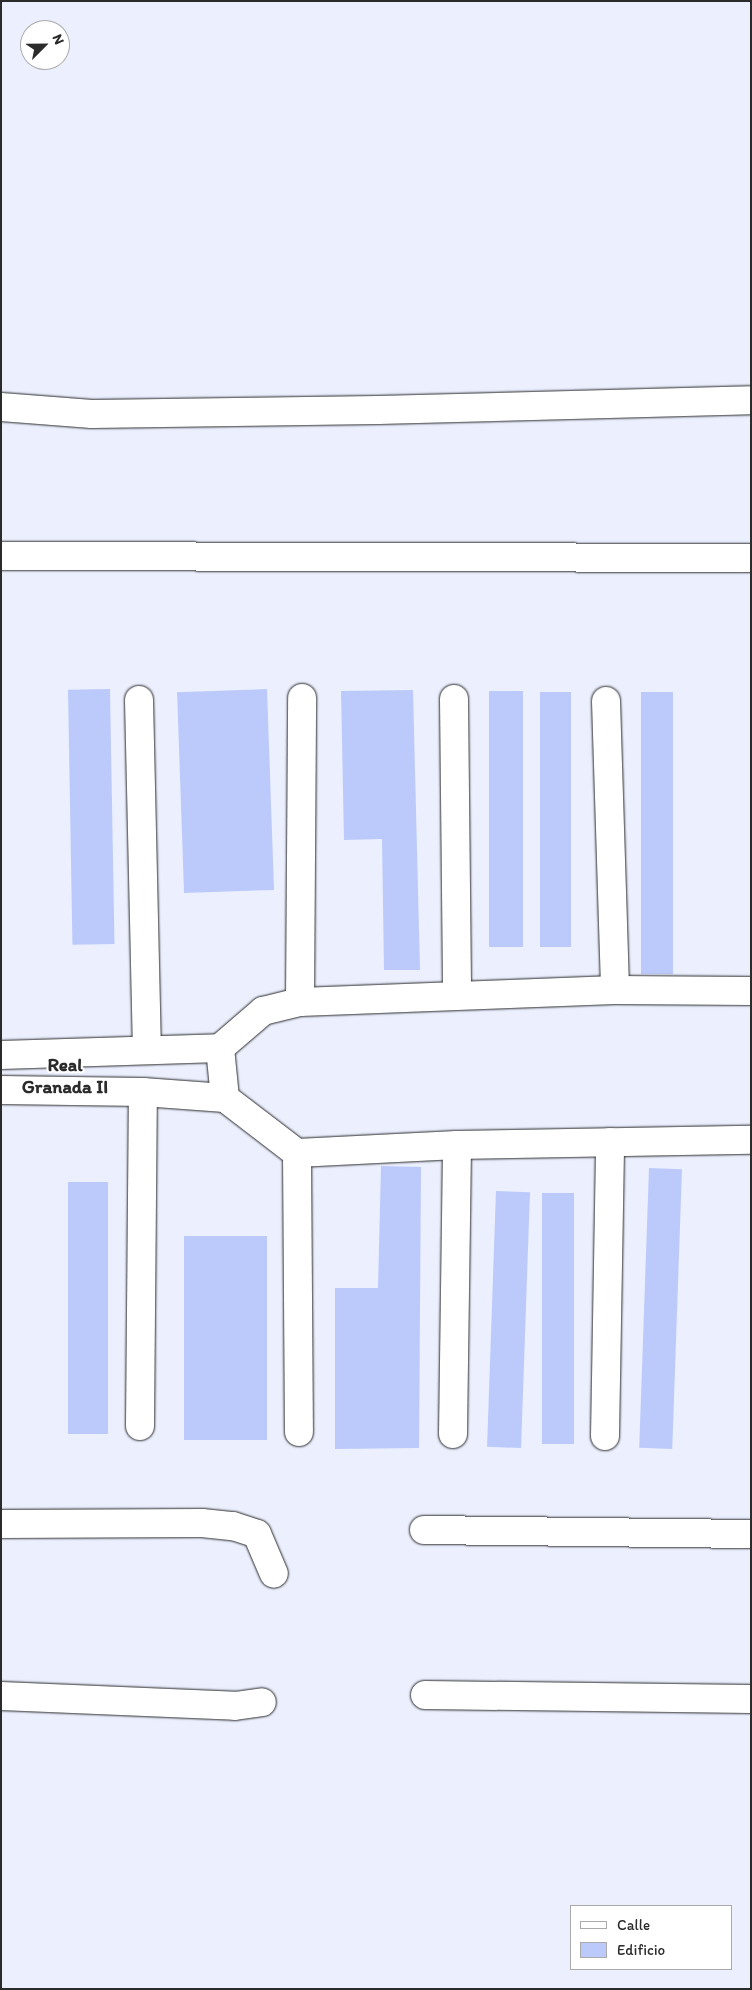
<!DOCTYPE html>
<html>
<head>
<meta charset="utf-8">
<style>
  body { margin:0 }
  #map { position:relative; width:752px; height:1990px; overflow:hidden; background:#ebeffe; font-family:Itim,sans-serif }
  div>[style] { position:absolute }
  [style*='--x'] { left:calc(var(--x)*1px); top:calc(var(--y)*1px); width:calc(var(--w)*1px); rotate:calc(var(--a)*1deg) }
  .building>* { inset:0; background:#bbcafa; transform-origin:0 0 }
  .roads { filter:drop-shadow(0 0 1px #2b2b2b) drop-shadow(0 0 1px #2b2b2b) }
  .minor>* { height:28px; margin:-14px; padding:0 14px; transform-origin:14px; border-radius:14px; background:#fff }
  span { translate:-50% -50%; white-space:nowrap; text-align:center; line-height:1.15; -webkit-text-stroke:4px #fff; paint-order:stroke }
  .neighbourhood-label { font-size:19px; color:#2b2b2b; font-weight:700 }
  .frame { position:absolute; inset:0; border:2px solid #2b2b2b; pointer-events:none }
  .legend { position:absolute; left:570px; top:1905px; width:162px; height:65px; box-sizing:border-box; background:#fff; border:1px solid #aaa; margin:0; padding:6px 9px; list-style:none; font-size:15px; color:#2b2b2b }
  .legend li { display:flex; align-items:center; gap:10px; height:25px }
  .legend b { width:25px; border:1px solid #aaa }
  .north { position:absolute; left:20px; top:20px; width:50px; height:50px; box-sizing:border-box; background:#fff; border:1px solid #aaa; border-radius:50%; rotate:67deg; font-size:14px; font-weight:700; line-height:20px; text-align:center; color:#2b2b2b }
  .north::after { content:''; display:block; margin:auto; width:18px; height:22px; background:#2b2b2b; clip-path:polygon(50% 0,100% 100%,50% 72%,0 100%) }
</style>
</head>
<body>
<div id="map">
  <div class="building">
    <div style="left:110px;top:689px;width:255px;height:42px;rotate:89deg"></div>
    <div style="left:267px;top:689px;width:201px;height:90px;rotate:88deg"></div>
    <div style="clip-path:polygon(413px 690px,420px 970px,384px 970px,382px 839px,344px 840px,341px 691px)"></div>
    <div style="left:489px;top:691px;width:34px;height:256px"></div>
    <div style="left:540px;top:692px;width:31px;height:255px"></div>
    <div style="left:641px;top:692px;width:32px;height:282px"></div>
    <div style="clip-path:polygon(381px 1166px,421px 1167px,419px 1448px,335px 1449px,335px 1288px,378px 1288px)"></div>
    <div style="left:649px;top:1168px;width:33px;height:280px;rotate:2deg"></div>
    <div style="left:68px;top:1182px;width:40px;height:252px"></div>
    <div style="left:496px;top:1191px;width:34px;height:256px;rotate:2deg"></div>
    <div style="left:542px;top:1193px;width:32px;height:251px"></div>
    <div style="left:184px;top:1236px;width:83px;height:204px"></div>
  </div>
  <div class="roads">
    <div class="minor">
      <div style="--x:1;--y:407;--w:91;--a:4.4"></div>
      <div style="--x:92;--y:414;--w:286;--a:-0.8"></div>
      <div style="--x:378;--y:410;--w:373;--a:-1.5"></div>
      <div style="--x:1;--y:556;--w:750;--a:0.15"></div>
      <div style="--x:454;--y:699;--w:296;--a:89.4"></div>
      <div style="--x:139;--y:700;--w:350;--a:88.7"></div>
      <div style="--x:606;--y:701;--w:289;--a:88.2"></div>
      <div style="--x:300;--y:1002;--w:304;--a:-89.6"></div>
      <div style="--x:220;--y:1048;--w:50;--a:84.3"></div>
      <div style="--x:1;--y:1055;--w:219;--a:-1.8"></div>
      <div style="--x:220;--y:1048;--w:57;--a:-40.7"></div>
      <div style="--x:263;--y:1011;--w:38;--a:-14"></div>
      <div style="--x:300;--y:1002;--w:315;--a:-2.2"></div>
      <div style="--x:615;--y:990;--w:136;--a:0.4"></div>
      <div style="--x:1;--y:1090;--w:142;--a:0.8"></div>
      <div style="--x:143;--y:1092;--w:82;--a:4.2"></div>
      <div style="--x:225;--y:1098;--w:91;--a:37.4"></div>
      <div style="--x:297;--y:1153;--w:160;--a:-2.9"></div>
      <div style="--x:457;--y:1145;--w:294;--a:-1"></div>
      <div style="--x:297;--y:1153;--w:279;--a:89.6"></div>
      <div style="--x:140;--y:1426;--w:334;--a:-89.5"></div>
      <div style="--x:453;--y:1434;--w:289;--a:-89.2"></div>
      <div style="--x:605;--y:1436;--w:294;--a:-89"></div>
      <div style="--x:1;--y:1524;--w:201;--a:-0.3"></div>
      <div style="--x:202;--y:1523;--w:31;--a:6"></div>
      <div style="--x:233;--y:1526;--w:25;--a:18"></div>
      <div style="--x:257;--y:1534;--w:43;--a:67"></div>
      <div style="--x:424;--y:1530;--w:327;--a:0.7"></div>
      <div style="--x:425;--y:1695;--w:326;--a:0.7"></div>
      <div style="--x:1;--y:1696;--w:234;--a:2.4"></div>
      <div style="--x:235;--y:1706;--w:27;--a:-8"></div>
    </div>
  </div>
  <div class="neighbourhood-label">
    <span style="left:65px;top:1076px">Real<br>Granada II</span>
  </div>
  <div class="frame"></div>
  <ul class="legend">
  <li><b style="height:6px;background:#fff"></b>Calle</li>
  <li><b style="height:14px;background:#bbcafa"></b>Edificio</li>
  </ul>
  <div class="north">N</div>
</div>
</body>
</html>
